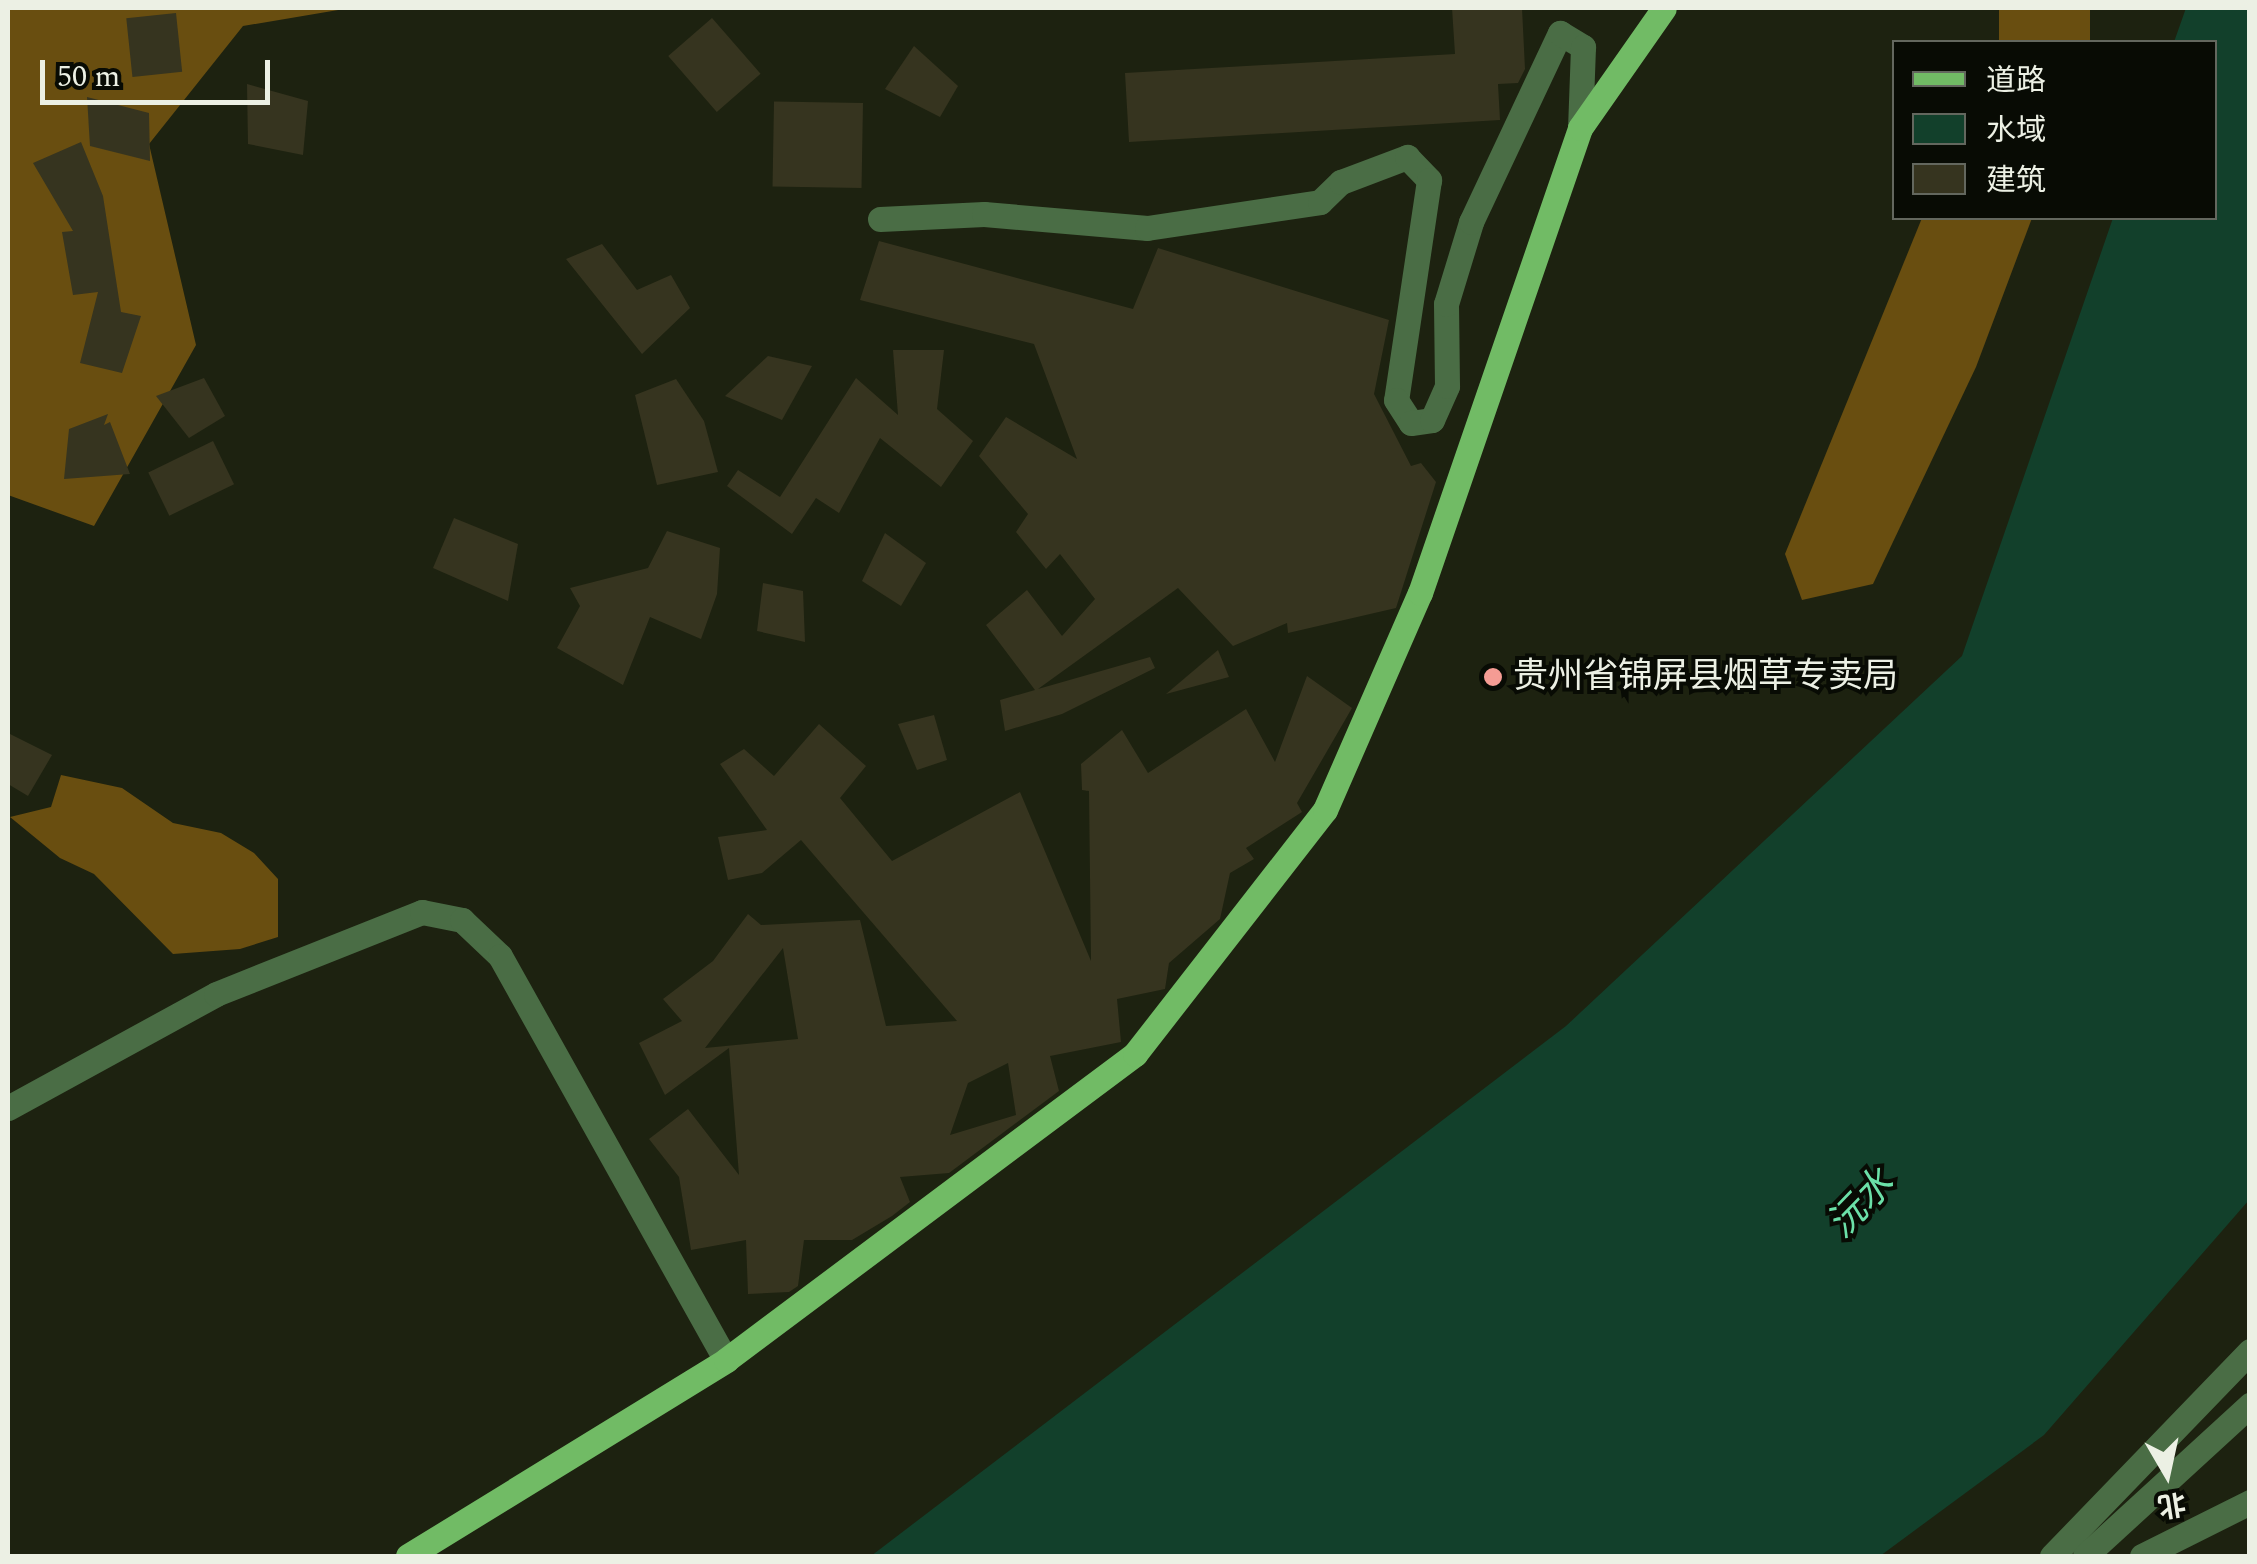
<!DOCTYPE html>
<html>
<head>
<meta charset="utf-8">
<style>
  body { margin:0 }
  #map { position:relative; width:2257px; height:1564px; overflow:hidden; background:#1d2210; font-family:Spectral,"Noto Sans SC",serif }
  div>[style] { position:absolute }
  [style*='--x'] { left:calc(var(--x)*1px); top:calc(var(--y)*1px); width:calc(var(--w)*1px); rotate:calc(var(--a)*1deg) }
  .forest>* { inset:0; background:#694e10; transform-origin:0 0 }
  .water>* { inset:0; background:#12402b }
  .building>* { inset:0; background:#36341f; transform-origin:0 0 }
  .minor>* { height:25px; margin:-12.5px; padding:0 12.5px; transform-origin:12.5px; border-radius:12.5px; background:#4a6d45 }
  .major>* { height:25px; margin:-12.5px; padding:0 12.5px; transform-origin:12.5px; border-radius:12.5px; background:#71bb65 }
  .dots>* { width:28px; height:28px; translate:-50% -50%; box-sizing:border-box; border:5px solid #080b04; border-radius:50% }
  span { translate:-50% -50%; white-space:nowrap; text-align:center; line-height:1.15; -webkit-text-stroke:8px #080b04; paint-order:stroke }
  .poi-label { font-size:35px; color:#ecf0e4 }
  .left { translate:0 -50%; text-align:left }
  .water-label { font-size:38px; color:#6be0a8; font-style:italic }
  .frame { position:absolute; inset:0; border:10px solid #ecf0e4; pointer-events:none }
  .legend { position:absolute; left:1892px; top:40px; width:325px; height:180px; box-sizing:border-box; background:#080b04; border:2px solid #63675e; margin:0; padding:12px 18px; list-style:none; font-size:30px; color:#ecf0e4 }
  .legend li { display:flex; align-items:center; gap:20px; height:50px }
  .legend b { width:50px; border:2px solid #63675e }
  .north { position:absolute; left:2117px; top:1424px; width:100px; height:100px; -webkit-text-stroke:8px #080b04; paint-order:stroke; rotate:171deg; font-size:28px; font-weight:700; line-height:40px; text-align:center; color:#ecf0e4 }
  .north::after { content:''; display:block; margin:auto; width:35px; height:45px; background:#ecf0e4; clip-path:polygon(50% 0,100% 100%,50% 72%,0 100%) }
  .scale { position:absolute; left:40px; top:60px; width:230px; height:45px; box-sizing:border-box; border:5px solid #ecf0e4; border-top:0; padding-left:12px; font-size:30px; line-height:35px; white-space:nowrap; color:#ecf0e4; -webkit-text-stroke:8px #080b04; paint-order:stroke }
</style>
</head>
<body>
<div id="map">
  <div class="forest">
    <div style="clip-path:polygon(8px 8px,350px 8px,243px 26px,149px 144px,196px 345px,94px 526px,8px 495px)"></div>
    <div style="left:1999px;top:8px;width:91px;height:35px"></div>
    <div style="clip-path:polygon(1922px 218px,2032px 218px,1976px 367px,1873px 584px,1802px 600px,1785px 554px)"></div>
    <div style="clip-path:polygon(61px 775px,122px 788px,173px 823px,221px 833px,254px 853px,278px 879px,278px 937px,240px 949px,173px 954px,94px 874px,60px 858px,10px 817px,51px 807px)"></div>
  </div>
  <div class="water">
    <div style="clip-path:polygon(2186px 8px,2249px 8px,2249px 1200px,2044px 1435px,1880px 1556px,871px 1556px,1566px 1026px,1962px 656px,2113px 218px,2214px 218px,2214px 42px,2174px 42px)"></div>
  </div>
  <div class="building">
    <div style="clip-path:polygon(1452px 8px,1522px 8px,1525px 69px,1518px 83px,1498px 84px,1500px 120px,1129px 142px,1125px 73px,1455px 54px)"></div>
    <div style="left:176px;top:13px;width:59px;height:50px;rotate:84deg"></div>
    <div style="left:712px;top:18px;width:74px;height:58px;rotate:49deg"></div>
    <div style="clip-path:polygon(914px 46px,958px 86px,940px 117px,885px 89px)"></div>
    <div style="clip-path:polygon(247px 84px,308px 101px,303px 155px,248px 144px)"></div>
    <div style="clip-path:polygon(87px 97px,149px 113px,150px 161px,90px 146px)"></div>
    <div style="left:863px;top:103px;width:85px;height:89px;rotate:91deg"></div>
    <div style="clip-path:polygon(81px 142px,103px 196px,121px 312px,141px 316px,122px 373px,80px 363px,98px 292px,73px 295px,62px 232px,73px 231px,33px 163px)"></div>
    <div style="clip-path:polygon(879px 241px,1133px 309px,1158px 248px,1389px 320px,1374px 394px,1411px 466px,1421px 463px,1436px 482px,1396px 608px,1288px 633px,1287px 623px,1233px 646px,1178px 588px,1038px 689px,1150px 657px,1155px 668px,1062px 714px,1005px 731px,1000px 700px,1035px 690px,986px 625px,1027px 590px,1062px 636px,1095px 599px,1060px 554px,1046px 569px,1016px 532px,1028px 514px,979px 456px,1006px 417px,1077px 459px,1034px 344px,860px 300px)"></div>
    <div style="clip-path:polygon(602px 244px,637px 290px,671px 275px,690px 308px,642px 354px,566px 259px)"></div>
    <div style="clip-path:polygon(893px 350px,944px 350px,937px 409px,973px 441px,941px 487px,880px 438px,839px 513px,816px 498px,792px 534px,727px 486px,738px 470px,780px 497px,856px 378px,898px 415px)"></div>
    <div style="clip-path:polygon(768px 356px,812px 366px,782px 420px,725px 396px)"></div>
    <div style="clip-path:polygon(204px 378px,225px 416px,189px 438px,156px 396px)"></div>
    <div style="clip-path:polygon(676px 379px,704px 421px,718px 472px,657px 485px,635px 395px)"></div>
    <div style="clip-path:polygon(108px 414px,104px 425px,110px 422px,130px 474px,64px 479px,69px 429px)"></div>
    <div style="left:213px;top:441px;width:48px;height:72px;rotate:64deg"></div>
    <div style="clip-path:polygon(454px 518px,518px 544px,508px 601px,433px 568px)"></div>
    <div style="clip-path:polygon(667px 531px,720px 548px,717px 594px,701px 639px,650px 617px,623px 685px,557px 648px,580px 606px,570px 588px,648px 568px)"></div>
    <div style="clip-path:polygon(885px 533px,926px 563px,901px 606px,862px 581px)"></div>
    <div style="clip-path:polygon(763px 583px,803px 591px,805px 642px,757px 631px)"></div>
    <div style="clip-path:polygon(1218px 650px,1229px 677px,1166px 694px)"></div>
    <div style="clip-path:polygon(evenodd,1307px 676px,1352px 708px,1297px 803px,1302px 812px,1246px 848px,1254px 859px,1230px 873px,1220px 919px,1169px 963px,1165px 989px,1117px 999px,1121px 1042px,1050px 1056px,1059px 1091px,949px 1173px,900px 1177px,910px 1202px,892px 1216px,852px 1240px,804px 1240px,798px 1286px,789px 1292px,748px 1294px,746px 1240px,691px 1250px,679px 1177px,649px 1139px,688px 1109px,739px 1175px,729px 1048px,665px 1095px,639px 1043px,682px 1021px,663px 999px,713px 961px,748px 914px,761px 925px,860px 920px,886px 1026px,957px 1021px,801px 840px,762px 873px,728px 880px,718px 837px,767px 830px,720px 764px,744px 749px,774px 776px,819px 724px,866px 766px,840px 798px,892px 861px,1020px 792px,1091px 961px,1089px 791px,1082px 790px,1081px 764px,1122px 730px,1148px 773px,1246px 709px,1275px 762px,1307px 676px,783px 948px,798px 1039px,705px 1048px,783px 948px,1307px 676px,1008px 1063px,1016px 1115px,950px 1135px,968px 1083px,1008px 1063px)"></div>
    <div style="clip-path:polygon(934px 715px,947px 760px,917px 770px,898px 724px)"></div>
    <div style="clip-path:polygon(8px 733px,52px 755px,28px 796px,8px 784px)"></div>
  </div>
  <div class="minor">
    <div style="--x:880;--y:219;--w:104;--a:-2.8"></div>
    <div style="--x:984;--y:214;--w:164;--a:4.9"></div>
    <div style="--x:1147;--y:228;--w:175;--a:-8.5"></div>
    <div style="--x:1320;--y:202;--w:29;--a:-44"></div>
    <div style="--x:1341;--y:182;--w:71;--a:-20.7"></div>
    <div style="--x:1407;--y:157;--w:32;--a:46"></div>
    <div style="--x:1429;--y:180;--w:222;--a:98.5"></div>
    <div style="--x:1396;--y:400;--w:27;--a:57"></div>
    <div style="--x:1411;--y:423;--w:21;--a:-8"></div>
    <div style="--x:1432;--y:420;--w:37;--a:-66"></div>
    <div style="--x:1447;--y:386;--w:82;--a:-90.7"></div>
    <div style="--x:1446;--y:304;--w:86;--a:-73"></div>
    <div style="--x:1471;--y:222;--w:209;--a:-64.8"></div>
    <div style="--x:1560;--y:33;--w:27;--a:31"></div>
    <div style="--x:1583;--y:47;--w:81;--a:92.1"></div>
    <div style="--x:8;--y:1108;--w:237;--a:-28.7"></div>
    <div style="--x:216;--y:994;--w:222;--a:-21.7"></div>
    <div style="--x:422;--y:912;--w:41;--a:11.3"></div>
    <div style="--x:462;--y:920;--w:52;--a:43.5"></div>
    <div style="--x:500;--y:956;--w:463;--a:60.8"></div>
    <div style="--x:2052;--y:1556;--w:285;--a:-46"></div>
    <div style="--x:2085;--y:1556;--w:224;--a:-42.5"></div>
    <div style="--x:2142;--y:1556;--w:121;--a:-26.6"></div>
  </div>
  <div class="major">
    <div style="--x:408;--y:1556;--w:374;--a:-31.6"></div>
    <div style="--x:726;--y:1360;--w:511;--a:-36.8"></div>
    <div style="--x:1135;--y:1054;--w:309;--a:-52.1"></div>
    <div style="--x:1325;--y:810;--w:237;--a:-66.4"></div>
    <div style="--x:1420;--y:593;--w:492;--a:-71"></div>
    <div style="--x:1580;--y:128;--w:146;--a:-55"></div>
  </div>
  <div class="dots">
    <div style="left:1493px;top:677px;background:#f59c94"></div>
  </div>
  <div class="poi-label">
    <span class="left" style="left:1513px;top:677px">贵州省锦屏县烟草专卖局</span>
  </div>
  <div class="water-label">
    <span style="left:1862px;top:1205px;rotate:-46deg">沅水</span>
  </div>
  <div class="frame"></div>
  <ul class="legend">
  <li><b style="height:12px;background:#71bb65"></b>道路</li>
  <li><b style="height:28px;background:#12402b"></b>水域</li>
  <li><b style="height:28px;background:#36341f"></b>建筑</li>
  </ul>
  <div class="north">北</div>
  <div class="scale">50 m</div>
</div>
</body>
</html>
